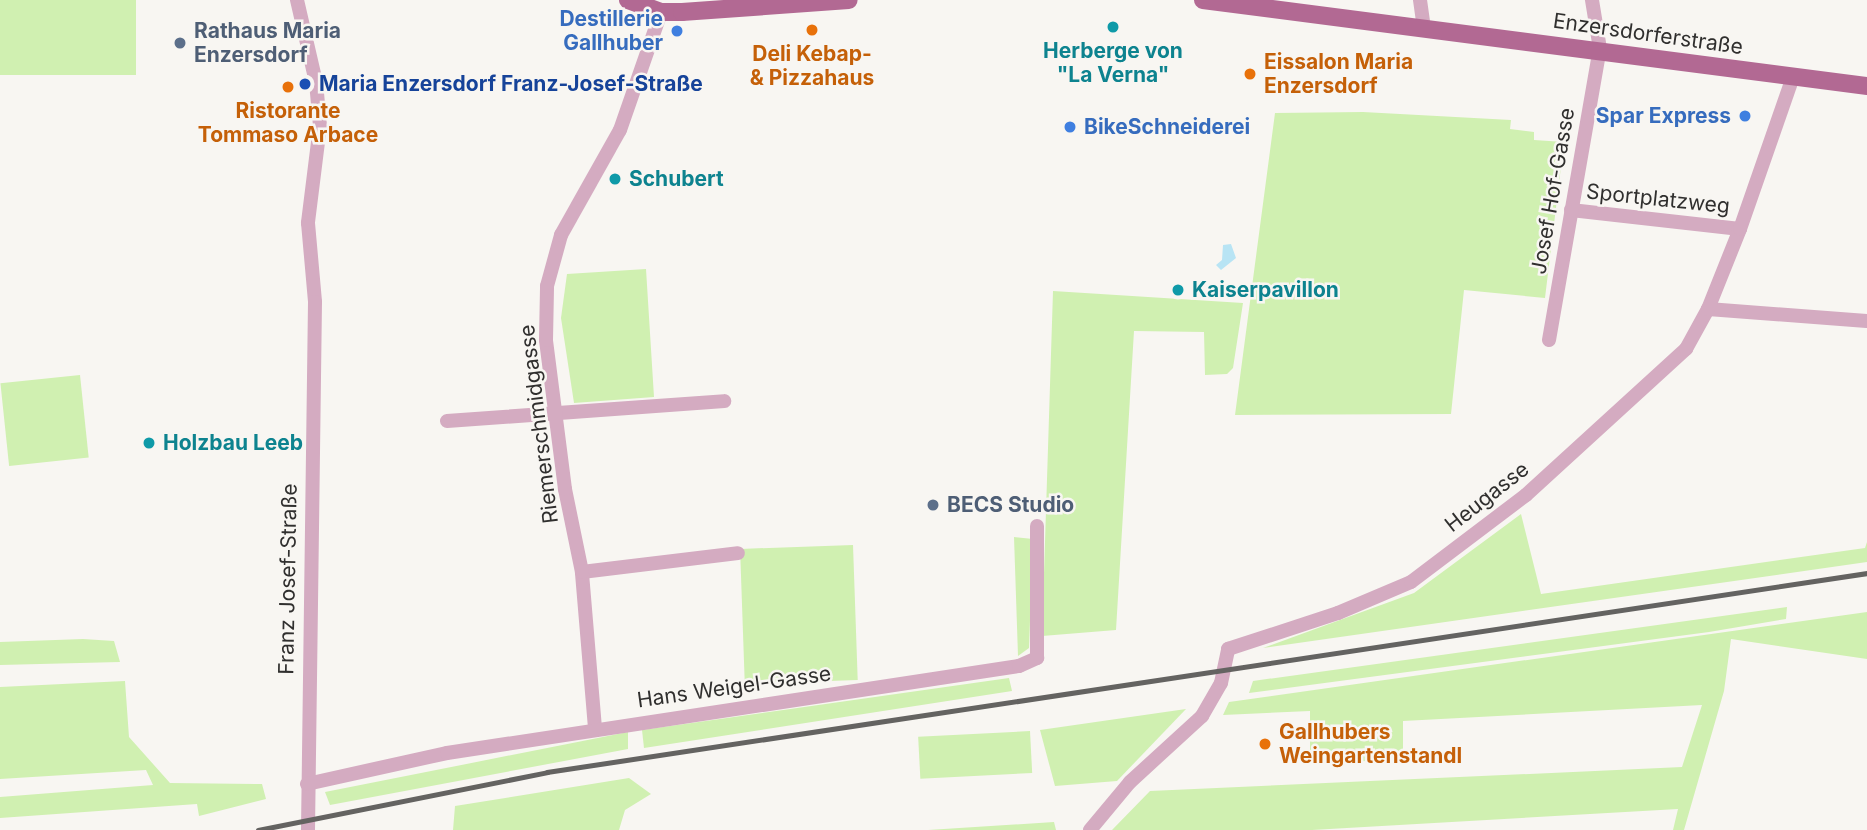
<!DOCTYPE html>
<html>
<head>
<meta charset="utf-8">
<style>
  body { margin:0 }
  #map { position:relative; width:1867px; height:830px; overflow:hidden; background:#f8f6f2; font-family:Inter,sans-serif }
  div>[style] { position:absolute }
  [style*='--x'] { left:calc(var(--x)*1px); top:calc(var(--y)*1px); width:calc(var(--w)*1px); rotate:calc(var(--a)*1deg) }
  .green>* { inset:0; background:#d0f0b1; transform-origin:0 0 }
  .water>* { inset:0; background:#b8e4f4 }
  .minor>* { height:14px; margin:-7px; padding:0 7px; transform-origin:7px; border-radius:7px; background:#d4abc1 }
  .major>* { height:18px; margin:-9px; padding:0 9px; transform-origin:9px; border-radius:9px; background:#b26993 }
  .rail>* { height:4.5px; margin:-2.25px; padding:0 2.25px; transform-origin:2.25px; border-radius:2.25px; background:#646361 }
  .dots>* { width:19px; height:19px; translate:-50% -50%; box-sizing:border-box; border:4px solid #f8f6f2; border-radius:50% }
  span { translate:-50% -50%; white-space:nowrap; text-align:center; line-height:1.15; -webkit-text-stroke:5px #f8f6f2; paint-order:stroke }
  .shop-label { font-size:21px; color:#366cbe; font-weight:700 }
  .right { translate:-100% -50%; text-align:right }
  .left { translate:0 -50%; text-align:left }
  .service-label { font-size:21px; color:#4e5e75; font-weight:700 }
  .street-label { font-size:21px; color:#302f2e }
  .culture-label { font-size:21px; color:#0d838f; font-weight:700 }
  .food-label { font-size:21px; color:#c56008; font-weight:700 }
  .transit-label { font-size:21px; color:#164399; font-weight:700 }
</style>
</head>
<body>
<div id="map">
  <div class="green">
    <div style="left:0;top:0;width:136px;height:75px"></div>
    <div style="clip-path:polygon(1363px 112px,1511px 120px,1510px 129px,1534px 132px,1534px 140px,1564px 142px,1545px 298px,1464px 290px,1451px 414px,1235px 415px,1275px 113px)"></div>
    <div style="clip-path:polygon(646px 269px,654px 397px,574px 403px,561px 318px,567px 274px)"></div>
    <div style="clip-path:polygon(1053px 291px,1243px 303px,1233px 368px,1227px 374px,1205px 375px,1204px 332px,1134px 331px,1116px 630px,1042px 636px)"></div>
    <div style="left:80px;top:375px;width:83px;height:80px;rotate:84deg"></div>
    <div style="clip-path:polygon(1521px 514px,1541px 594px,1865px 548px,1867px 542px,1867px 562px,1263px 648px,1414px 593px)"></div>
    <div style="clip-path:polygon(1014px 537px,1033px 539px,1029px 648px,1018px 656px)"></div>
    <div style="left:853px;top:545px;width:135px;height:113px;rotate:88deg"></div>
    <div style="clip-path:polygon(1787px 607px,1786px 619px,1709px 632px,1249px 693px,1253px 681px)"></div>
    <div style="clip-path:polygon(1867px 612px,1867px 659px,1731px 639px,1724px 691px,1684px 830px,1673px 830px,1678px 809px,1312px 830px,1112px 830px,1150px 791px,1682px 767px,1702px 705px,1403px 721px,1403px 759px,1310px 764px,1310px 711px,1223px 715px,1229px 702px)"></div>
    <div style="clip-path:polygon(83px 639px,114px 641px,120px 662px,0 665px,0 642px)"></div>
    <div style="clip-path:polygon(1009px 678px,1012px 691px,644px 748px,642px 730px)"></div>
    <div style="clip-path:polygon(125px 681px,129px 737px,170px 783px,262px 784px,266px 799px,199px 816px,197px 804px,0 818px,0 797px,153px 785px,146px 770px,0 779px,0 687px)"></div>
    <div style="clip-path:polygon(1186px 709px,1117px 781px,1055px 786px,1040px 730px)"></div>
    <div style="left:1030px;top:731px;width:42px;height:112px;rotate:87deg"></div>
    <div style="clip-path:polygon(628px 732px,628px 749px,330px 805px,325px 792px)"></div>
    <div style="clip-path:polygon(629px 778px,651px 794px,625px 810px,619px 830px,453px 830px,455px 806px)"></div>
    <div style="clip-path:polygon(1054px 822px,1056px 830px,928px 830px)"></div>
  </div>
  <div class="water">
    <div style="clip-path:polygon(1231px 244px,1236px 258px,1221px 270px,1216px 265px,1222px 260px,1223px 245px)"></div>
  </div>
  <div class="minor">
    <div style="--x:297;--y:0;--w:84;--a:77"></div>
    <div style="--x:316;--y:82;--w:44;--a:84.8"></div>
    <div style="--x:320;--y:126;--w:98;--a:97.1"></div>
    <div style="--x:308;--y:223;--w:79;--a:84.9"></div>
    <div style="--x:315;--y:302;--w:528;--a:90.76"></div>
    <div style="--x:1420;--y:0;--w:29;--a:82"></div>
    <div style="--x:1571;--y:210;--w:170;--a:6.4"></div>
    <div style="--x:1708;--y:309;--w:159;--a:4.3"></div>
    <div style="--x:1549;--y:340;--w:295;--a:-80.1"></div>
    <div style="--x:1600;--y:49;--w:50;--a:-99.3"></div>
    <div style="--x:447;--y:421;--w:278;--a:-4.1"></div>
    <div style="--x:582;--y:572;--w:157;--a:-6.9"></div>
    <div style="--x:595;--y:728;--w:157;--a:-94.8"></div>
    <div style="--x:582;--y:572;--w:85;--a:-101.6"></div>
    <div style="--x:565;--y:489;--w:150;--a:-97.3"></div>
    <div style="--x:546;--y:340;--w:54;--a:-88.9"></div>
    <div style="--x:547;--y:286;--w:53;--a:-74.6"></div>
    <div style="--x:561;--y:235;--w:120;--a:-60.7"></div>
    <div style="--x:620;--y:130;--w:125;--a:-70.8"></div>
    <div style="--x:307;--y:784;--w:143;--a:-12.5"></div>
    <div style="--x:447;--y:753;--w:579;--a:-8.65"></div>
    <div style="--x:1019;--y:666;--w:20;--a:-24"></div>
    <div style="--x:1037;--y:658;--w:132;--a:-90"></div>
    <div style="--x:1090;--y:830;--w:62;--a:-50.2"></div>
    <div style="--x:1130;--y:782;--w:98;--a:-42.5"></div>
    <div style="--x:1202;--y:716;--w:38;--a:-60"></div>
    <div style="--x:1221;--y:683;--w:35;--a:-78"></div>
    <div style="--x:1228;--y:649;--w:116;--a:-18.1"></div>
    <div style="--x:1338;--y:613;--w:79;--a:-23"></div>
    <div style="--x:1411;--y:582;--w:144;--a:-37.1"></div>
    <div style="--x:1526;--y:495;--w:217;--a:-42.4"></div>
    <div style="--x:1686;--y:349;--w:46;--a:-61.2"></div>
    <div style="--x:1708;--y:309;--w:86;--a:-68.2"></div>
    <div style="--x:1740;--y:229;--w:161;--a:-70.8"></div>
  </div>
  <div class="major">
    <div style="--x:628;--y:0;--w:35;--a:20"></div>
    <div style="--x:661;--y:12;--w:21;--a:0"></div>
    <div style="--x:682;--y:12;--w:167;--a:-4.1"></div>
    <div style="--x:1203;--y:0;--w:670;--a:7.38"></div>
  </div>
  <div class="rail">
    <div style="--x:258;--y:830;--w:295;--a:-11.3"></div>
    <div style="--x:547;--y:772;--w:1335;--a:-8.57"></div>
  </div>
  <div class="dots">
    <div style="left:1113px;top:27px;background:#0f9aa8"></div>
    <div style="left:812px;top:30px;background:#e8710a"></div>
    <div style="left:677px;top:31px;background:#3f7fe0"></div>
    <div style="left:180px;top:43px;background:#5c6f8a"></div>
    <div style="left:1250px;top:74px;background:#e8710a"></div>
    <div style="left:305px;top:84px;background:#1a4fb4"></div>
    <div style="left:288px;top:87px;background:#e8710a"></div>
    <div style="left:1745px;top:116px;background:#3f7fe0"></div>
    <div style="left:1070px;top:127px;background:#3f7fe0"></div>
    <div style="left:615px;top:179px;background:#0f9aa8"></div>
    <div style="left:1178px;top:290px;background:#0f9aa8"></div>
    <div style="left:149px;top:443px;background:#0f9aa8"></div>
    <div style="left:933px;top:505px;background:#5c6f8a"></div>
    <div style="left:1265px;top:744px;background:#e8710a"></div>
  </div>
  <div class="shop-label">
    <span class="right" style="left:663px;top:31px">Destillerie<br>Gallhuber</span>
    <span class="right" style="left:1731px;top:116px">Spar Express</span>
    <span class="left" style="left:1084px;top:127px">BikeSchneiderei</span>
  </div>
  <div class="service-label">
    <span class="left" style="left:194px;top:43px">Rathaus Maria<br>Enzersdorf</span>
    <span class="left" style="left:947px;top:505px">BECS Studio</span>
  </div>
  <div class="street-label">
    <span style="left:1648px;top:34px;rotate:8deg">Enzersdorferstraße</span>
    <span style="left:1553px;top:191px;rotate:-80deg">Josef Hof-Gasse</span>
    <span style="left:1658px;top:199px;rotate:6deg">Sportplatzweg</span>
    <span style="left:539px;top:424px;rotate:-97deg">Riemerschmidgasse</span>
    <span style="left:1487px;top:497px;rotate:-38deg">Heugasse</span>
    <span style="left:288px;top:579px;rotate:-89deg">Franz Josef-Straße</span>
    <span style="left:734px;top:687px;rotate:-8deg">Hans Weigel-Gasse</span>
  </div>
  <div class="culture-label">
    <span style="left:1113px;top:63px">Herberge von<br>"La Verna"</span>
    <span class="left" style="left:629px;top:179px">Schubert</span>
    <span class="left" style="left:1192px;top:290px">Kaiserpavillon</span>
    <span class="left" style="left:163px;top:443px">Holzbau Leeb</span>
  </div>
  <div class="food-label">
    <span style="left:812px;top:66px">Deli Kebap-<br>&amp; Pizzahaus</span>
    <span class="left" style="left:1264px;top:74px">Eissalon Maria<br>Enzersdorf</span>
    <span style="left:288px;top:123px">Ristorante<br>Tommaso Arbace</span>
    <span class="left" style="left:1279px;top:744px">Gallhubers<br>Weingartenstandl</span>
  </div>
  <div class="transit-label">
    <span class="left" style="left:319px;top:84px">Maria Enzersdorf Franz-Josef-Straße</span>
  </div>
</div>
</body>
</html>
